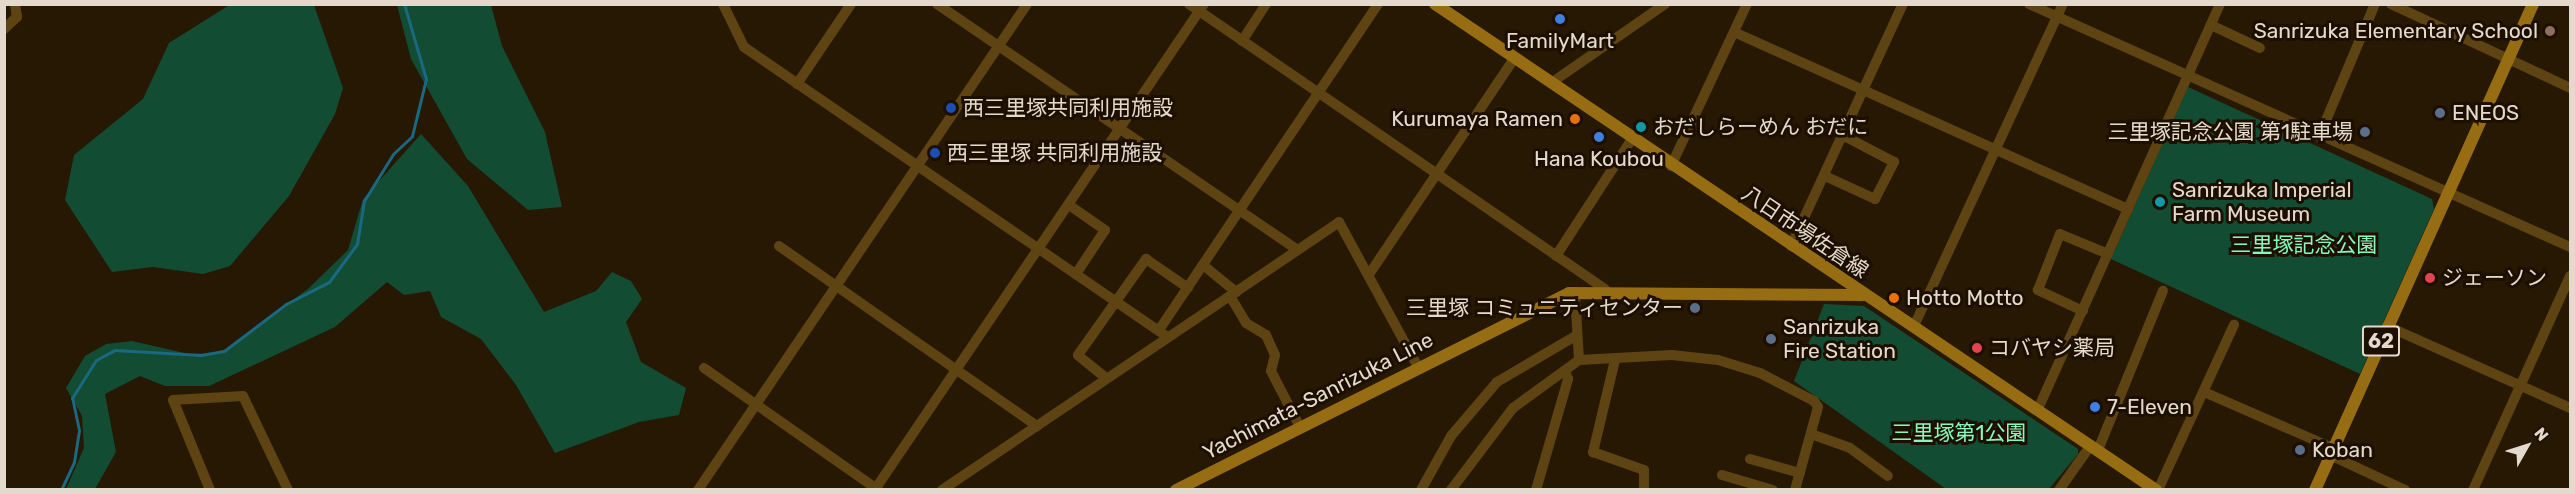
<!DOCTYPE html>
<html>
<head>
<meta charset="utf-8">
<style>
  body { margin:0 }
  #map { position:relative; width:2575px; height:494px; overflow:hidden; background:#261803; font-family:Rubik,"Noto Sans JP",sans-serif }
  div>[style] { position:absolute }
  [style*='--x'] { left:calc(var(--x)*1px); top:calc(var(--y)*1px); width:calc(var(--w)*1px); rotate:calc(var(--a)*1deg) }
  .green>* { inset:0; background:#124d33 }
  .stream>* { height:3px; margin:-1.5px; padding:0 1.5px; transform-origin:1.5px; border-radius:1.5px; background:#1a6881 }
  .minor>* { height:10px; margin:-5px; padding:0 5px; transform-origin:5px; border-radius:5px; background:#5d4412 }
  .major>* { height:12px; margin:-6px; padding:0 6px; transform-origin:6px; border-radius:6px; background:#976d13 }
  .dots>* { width:16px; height:16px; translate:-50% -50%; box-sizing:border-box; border:3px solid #1c0f00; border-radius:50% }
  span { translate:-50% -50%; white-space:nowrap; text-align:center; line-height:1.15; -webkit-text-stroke:6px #1c0f00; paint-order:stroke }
  .shield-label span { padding:2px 4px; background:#1c0f00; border:2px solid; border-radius:4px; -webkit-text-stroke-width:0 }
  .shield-label { font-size:20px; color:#e3d9cc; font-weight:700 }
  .poi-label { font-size:21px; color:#e3d9cc }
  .right { translate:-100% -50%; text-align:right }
  .left { translate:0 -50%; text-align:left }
  .street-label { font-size:21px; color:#e3d9cc }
  .park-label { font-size:21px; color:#86f7bd }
  .frame { position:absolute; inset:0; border:6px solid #e3d9cc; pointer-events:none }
  .north { position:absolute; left:2497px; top:416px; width:60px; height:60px; -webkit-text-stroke:4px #1c0f00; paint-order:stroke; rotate:51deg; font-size:16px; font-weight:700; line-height:24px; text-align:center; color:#e3d9cc }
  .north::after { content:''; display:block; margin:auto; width:21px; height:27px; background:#e3d9cc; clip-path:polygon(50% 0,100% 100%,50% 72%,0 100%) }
</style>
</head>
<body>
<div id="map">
  <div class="green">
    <div style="clip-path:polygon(231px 4px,314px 5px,343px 88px,335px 114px,289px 196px,230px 266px,203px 274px,153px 267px,112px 272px,65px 200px,74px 155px,143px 99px,169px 43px)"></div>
    <div style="clip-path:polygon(397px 5px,491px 5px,502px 46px,545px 132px,562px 207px,528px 210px,467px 159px,411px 59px)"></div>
    <div style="clip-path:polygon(2188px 87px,2432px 199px,2434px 209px,2360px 374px,2111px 259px)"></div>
    <div style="clip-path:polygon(421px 134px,468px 186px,544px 312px,596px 291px,612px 272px,631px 281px,642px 299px,626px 322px,641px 362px,686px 388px,679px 415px,639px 422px,555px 453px,516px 385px,481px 339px,441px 317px,430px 291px,404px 295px,387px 282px,335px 327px,209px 386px,165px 386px,140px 376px,105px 394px,116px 452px,95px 489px,66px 489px,84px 448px,82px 416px,66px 388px,85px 356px,106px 344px,132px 341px,189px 354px,221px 353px,309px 288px,348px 250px,363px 199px)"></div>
    <div style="clip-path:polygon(1824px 304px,1864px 306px,2078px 449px,2078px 454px,2049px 489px,1946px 489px,1794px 381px)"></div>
  </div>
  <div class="stream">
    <div style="--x:61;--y:490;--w:31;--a:-65"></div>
    <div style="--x:74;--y:462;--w:32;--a:-81"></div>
    <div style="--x:79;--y:430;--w:33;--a:-102"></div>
    <div style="--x:72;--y:398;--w:45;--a:-57.7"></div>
    <div style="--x:96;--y:360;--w:21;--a:-28"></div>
    <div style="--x:115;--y:350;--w:86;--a:3.3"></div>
    <div style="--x:201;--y:355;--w:23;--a:-10"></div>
    <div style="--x:224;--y:351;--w:78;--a:-37.2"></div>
    <div style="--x:286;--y:304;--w:48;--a:-27.1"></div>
    <div style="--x:329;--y:282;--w:47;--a:-53.6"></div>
    <div style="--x:357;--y:244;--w:44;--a:-80.8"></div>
    <div style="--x:364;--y:201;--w:55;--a:-58.3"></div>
    <div style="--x:393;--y:154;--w:26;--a:-43"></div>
    <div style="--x:412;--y:136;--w:59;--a:-76.2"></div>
    <div style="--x:426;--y:79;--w:78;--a:-106.3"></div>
  </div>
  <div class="minor">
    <div style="--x:723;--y:4;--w:48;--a:64"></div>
    <div style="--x:744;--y:47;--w:511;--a:34.4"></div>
    <div style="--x:937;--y:4;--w:436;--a:34.3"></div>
    <div style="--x:1189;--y:4;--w:504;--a:34.41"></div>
    <div style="--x:2029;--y:4;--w:593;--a:24.19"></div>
    <div style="--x:2391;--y:4;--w:198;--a:25.1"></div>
    <div style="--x:2211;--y:25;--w:54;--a:25.1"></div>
    <div style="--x:4;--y:29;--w:18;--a:-43"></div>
    <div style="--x:17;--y:17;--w:13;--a:-99"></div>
    <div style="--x:1734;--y:32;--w:432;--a:24.2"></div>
    <div style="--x:1242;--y:41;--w:44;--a:-57"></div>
    <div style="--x:1551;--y:83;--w:139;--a:-34.7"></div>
    <div style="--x:797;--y:84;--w:97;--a:-56"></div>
    <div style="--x:2319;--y:137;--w:144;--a:-67.2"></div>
    <div style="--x:1671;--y:166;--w:179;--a:-64.9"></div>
    <div style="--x:1827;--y:177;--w:53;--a:24.6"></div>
    <div style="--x:1875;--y:199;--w:42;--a:-62.8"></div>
    <div style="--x:1894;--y:162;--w:56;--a:-152.5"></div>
    <div style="--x:1069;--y:205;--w:44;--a:34.8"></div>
    <div style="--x:1105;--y:230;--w:53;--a:123.4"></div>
    <div style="--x:779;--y:246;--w:315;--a:34.9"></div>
    <div style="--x:1791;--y:246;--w:267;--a:-65.2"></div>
    <div style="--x:1556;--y:256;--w:140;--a:-57"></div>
    <div style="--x:1203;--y:265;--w:43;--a:39.3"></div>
    <div style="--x:1370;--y:273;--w:258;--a:-56.1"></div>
    <div style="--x:1230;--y:296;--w:31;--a:59"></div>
    <div style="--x:1246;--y:323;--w:23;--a:31"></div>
    <div style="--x:1266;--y:335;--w:22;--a:66"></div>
    <div style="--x:1275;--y:355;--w:16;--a:104"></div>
    <div style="--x:1271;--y:371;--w:63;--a:62.6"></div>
    <div style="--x:2083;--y:311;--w:50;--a:-155"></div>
    <div style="--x:2038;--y:290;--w:60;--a:-68.6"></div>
    <div style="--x:2060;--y:234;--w:52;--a:22.6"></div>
    <div style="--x:1914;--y:326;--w:355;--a:-65.2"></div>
    <div style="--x:2387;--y:326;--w:201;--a:24.1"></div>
    <div style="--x:1159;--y:330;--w:393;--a:-56.1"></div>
    <div style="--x:1579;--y:360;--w:93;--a:-3.1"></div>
    <div style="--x:1672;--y:355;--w:46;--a:6.2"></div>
    <div style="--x:1718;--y:360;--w:44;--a:17.2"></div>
    <div style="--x:1760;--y:373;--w:61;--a:27.4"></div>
    <div style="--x:1814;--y:401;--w:7;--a:56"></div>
    <div style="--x:1818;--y:407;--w:86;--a:105.5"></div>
    <div style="--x:1615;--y:360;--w:95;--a:103.4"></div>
    <div style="--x:1593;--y:452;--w:54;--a:19.4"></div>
    <div style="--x:1644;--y:470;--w:20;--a:90"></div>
    <div style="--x:704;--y:368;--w:213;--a:35"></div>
    <div style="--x:1106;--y:378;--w:36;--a:-141"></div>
    <div style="--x:1078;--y:355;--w:118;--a:-54.7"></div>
    <div style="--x:1146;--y:259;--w:51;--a:34.6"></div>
    <div style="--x:2204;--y:392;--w:141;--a:23.5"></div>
    <div style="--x:2038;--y:409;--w:444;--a:-65.8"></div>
    <div style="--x:1811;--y:434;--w:41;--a:19.7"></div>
    <div style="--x:1850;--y:448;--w:47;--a:36.4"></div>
    <div style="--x:2098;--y:450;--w:172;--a:-67.8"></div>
    <div style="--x:2330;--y:455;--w:83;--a:25"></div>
    <div style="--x:1750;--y:459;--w:52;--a:15.6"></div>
    <div style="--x:1722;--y:475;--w:53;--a:16.4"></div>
    <div style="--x:876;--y:488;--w:585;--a:-55.88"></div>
    <div style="--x:210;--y:490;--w:97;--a:-112.3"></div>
    <div style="--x:173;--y:400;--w:70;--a:-3.3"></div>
    <div style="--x:243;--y:396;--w:104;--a:64.4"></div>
    <div style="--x:698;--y:490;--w:587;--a:-55.9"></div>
    <div style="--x:942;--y:490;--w:479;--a:-34"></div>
    <div style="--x:1339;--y:222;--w:165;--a:61.4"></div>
    <div style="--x:1421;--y:490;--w:62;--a:-60.9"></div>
    <div style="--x:1451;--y:436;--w:71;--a:-49.6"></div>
    <div style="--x:1497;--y:382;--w:93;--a:-30.4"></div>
    <div style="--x:1451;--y:490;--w:103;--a:-52.9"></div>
    <div style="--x:1513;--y:408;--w:82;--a:-36"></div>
    <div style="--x:1579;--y:360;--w:68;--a:-93.4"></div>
    <div style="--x:1536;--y:490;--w:116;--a:-73.9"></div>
    <div style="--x:1568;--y:379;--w:9;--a:-111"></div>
    <div style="--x:2059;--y:490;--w:55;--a:-54.6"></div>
    <div style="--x:2158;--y:490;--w:182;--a:-65.3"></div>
    <div style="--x:2473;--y:490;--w:235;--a:-65.6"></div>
  </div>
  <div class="major">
    <div style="--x:1435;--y:4;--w:870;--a:33.98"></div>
    <div style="--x:1176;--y:490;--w:440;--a:-26.6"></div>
    <div style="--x:1569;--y:293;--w:294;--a:0.4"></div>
    <div style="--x:2315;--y:490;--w:533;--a:-65.84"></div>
  </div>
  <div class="dots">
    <div style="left:1560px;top:19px;background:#3f7fe0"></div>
    <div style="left:2550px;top:31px;background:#8d6e63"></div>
    <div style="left:951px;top:108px;background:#1a4fb4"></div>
    <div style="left:2440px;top:113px;background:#5c6f8a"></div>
    <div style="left:1575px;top:119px;background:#e8710a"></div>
    <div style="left:1641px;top:127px;background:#0f9aa8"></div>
    <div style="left:2365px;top:132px;background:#5c6f8a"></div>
    <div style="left:1599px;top:137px;background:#3f7fe0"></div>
    <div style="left:935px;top:153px;background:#1a4fb4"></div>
    <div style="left:2160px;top:202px;background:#0f9aa8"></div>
    <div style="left:2430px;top:278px;background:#e0444e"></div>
    <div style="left:1894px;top:298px;background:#e8710a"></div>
    <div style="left:1695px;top:308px;background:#5c6f8a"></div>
    <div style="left:1771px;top:339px;background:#5c6f8a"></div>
    <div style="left:1977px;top:348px;background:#e0444e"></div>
    <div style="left:2095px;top:407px;background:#3f7fe0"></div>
    <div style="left:2300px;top:450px;background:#5c6f8a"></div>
  </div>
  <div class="shield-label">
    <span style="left:2381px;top:341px">62</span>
  </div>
  <div class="poi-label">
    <span class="right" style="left:2538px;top:31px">Sanrizuka Elementary School</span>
    <span style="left:1560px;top:41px">FamilyMart</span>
    <span class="left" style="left:963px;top:108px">西三里塚共同利用施設</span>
    <span class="left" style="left:2452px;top:113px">ENEOS</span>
    <span class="right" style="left:1563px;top:119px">Kurumaya Ramen</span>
    <span class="left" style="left:1653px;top:127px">おだしらーめん おだに</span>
    <span class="right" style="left:2353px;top:132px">三里塚記念公園 第1駐車場</span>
    <span class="left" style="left:947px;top:153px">西三里塚 共同利用施設</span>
    <span style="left:1599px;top:159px">Hana Koubou</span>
    <span class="left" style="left:2172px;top:202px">Sanrizuka Imperial<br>Farm Museum</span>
    <span class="left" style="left:2442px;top:278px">ジェーソン</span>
    <span class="left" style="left:1906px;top:298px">Hotto Motto</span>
    <span class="right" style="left:1683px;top:308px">三里塚 コミュニティセンター</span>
    <span class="left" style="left:1783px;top:339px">Sanrizuka<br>Fire Station</span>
    <span class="left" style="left:1989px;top:348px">コバヤシ薬局</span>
    <span class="left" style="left:2107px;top:407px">7-Eleven</span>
    <span class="left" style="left:2312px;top:450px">Koban</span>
  </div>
  <div class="street-label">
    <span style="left:1805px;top:232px;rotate:34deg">八日市場佐倉線</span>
    <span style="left:1318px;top:396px;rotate:-27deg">Yachimata-Sanrizuka Line</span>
  </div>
  <div class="park-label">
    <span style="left:2304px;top:245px">三里塚記念公園</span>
    <span style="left:1959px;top:433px">三里塚第1公園</span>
  </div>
  <div class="frame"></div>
  <div class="north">N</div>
</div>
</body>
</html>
